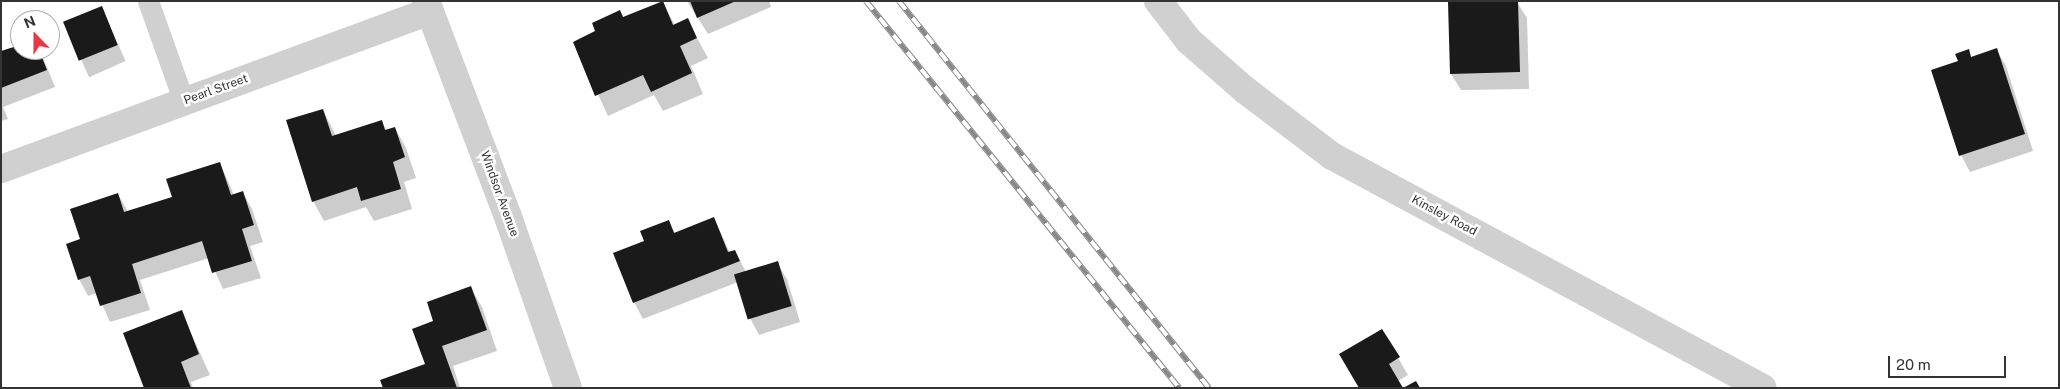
<!DOCTYPE html>
<html>
<head>
<meta charset="utf-8">
<style>
  body { margin:0 }
  #map { position:relative; width:2060px; height:389px; overflow:hidden; background:#fff; font-family:"Public Sans",sans-serif }
  div>[style] { position:absolute }
  [style*='--x'] { left:calc(var(--x)*1px); top:calc(var(--y)*1px); width:calc(var(--w)*1px); rotate:calc(var(--a)*1deg) }
  .shadow>* { inset:0; background:#0003; transform-origin:0 0 }
  .building>* { inset:0; background:#1a1a1a; transform-origin:0 0 }
  .lane>* { height:21px; margin:-10.5px; padding:0 10.5px; transform-origin:10.5px; border-radius:10.5px; background:#d0d0d0 }
  .street>* { height:28px; margin:-14px; padding:0 14px; transform-origin:14px; border-radius:14px; background:#d0d0d0 }
  .rail>* { height:5.5px; margin-top:-2.75px; transform-origin:0; background:repeating-linear-gradient(90deg,#fff 0 11px,#888 0 22px); box-sizing:border-box; border-block:1px solid #888 }
  span { translate:-50% -50%; white-space:nowrap; text-align:center; line-height:1.15; -webkit-text-stroke:5px #fff; paint-order:stroke }
  .street-label { font-size:12px; color:#333 }
  .frame { position:absolute; inset:0; border:2px solid #333; pointer-events:none }
  .north { position:absolute; left:10px; top:10px; width:50px; height:50px; box-sizing:border-box; background:#fff; border:1px solid #adadad; border-radius:50%; rotate:338deg; font-size:14px; font-weight:700; line-height:20px; text-align:center; color:#333 }
  .north::after { content:''; display:block; margin:auto; width:18px; height:22px; background:#e63946; clip-path:polygon(50% 0,100% 100%,50% 72%,0 100%) }
  .scale { position:absolute; left:1888px; top:356px; width:118px; height:22px; box-sizing:border-box; border:2px solid #333; border-top:0; padding-left:6px; font-size:15px; line-height:18px; white-space:nowrap; color:#333; -webkit-text-stroke:4px #fff; paint-order:stroke }
</style>
</head>
<body>
<div id="map">
  <div class="shadow">
    <div style="clip-path:polygon(687px 1px,769px 1px,771px 7px,708px 34px)"></div>
    <div style="clip-path:polygon(662px 2px,675px 25px,687px 20px,708px 58px,691px 66px,703px 94px,663px 111px,654px 95px,608px 116px,574px 42px)"></div>
    <div style="clip-path:polygon(1517px 2px,1527px 18px,1529px 89px,1461px 90px,1451px 74px)"></div>
    <div style="left:102px;top:8px;width:58px;height:40px;rotate:66deg"></div>
    <div style="clip-path:polygon(20px 46px,20px 50px,40px 50px,55px 87px,3px 107px,8px 119px,1px 121px,1px 53px)"></div>
    <div style="clip-path:polygon(1996px 49px,2006px 66px,2033px 151px,1970px 172px,1961px 155px,1959px 62px,1968px 51px,1972px 58px)"></div>
    <div style="clip-path:polygon(323px 110px,336px 136px,381px 121px,387px 131px,395px 128px,406px 148px,416px 178px,404px 182px,412px 209px,374px 221px,366px 207px,324px 221px,313px 201px)"></div>
    <div style="clip-path:polygon(220px 163px,234px 195px,243px 193px,252px 209px,263px 242px,250px 246px,261px 278px,223px 289px,209px 258px,140px 280px,150px 310px,110px 322px,97px 293px,88px 296px,79px 279px,82px 239px,118px 194px,128px 212px,173px 198px)"></div>
    <div style="clip-path:polygon(714px 218px,730px 253px,735px 251px,746px 272px,777px 263px,787px 279px,800px 322px,759px 335px,750px 318px,738px 282px,643px 319px,634px 302px,645px 242px,668px 221px,675px 233px)"></div>
    <div style="clip-path:polygon(470px 287px,482px 307px,497px 351px,453px 366px,460px 388px,384px 388px,427px 365px)"></div>
    <div style="clip-path:polygon(181px 311px,210px 375px,191px 382px,193px 388px,146px 388px)"></div>
    <div style="clip-path:polygon(1382px 330px,1408px 375px,1398px 381px,1360px 388px)"></div>
  </div>
  <div class="building">
    <div style="clip-path:polygon(663px 1px,673px 25px,688px 18px,697px 38px,680px 46px,692px 73px,651px 92px,643px 75px,595px 96px,573px 42px,595px 31px,592px 23px,620px 10px,623px 17px)"></div>
    <div style="clip-path:polygon(690px 1px,736px 1px,697px 18px)"></div>
    <div style="clip-path:polygon(1473px 1px,1518px 1px,1520px 72px,1450px 74px,1448px 2px)"></div>
    <div style="left:102px;top:6px;width:42px;height:42px;rotate:68deg"></div>
    <div style="clip-path:polygon(20px 45px,20px 50px,39px 50px,47px 70px,1px 88px,1px 51px)"></div>
    <div style="clip-path:polygon(1997px 48px,2025px 134px,1959px 156px,1931px 70px,1958px 61px,1955px 54px,1969px 49px,1971px 57px)"></div>
    <div style="clip-path:polygon(323px 109px,332px 136px,382px 120px,385px 130px,395px 127px,405px 157px,393px 162px,401px 189px,361px 201px,357px 187px,312px 202px,286px 120px)"></div>
    <div style="clip-path:polygon(220px 162px,231px 195px,243px 191px,254px 225px,242px 229px,252px 261px,212px 273px,202px 241px,132px 264px,141px 293px,100px 306px,90px 276px,78px 280px,66px 244px,80px 239px,70px 209px,118px 193px,124px 212px,172px 197px,166px 179px)"></div>
    <div style="clip-path:polygon(714px 217px,728px 252px,735px 250px,740px 261px,633px 303px,613px 253px,644px 241px,640px 231px,669px 220px,674px 233px)"></div>
    <div style="left:778px;top:261px;width:47px;height:46px;rotate:73deg"></div>
    <div style="clip-path:polygon(471px 286px,487px 330px,442px 346px,457px 388px,383px 388px,380px 380px,425px 364px,412px 329px,433px 321px,427px 302px)"></div>
    <div style="clip-path:polygon(182px 310px,199px 354px,181px 362px,191px 388px,144px 388px,123px 333px)"></div>
    <div style="clip-path:polygon(1382px 329px,1400px 357px,1389px 364px,1403px 388px,1416px 381px,1420px 388px,1359px 388px,1339px 354px)"></div>
  </div>
  <div class="lane">
    <div style="--x:148;--y:1;--w:107;--a:70.4"></div>
  </div>
  <div class="street">
    <div style="--x:426;--y:1;--w:228;--a:69.2"></div>
    <div style="--x:507;--y:214;--w:184;--a:70.7"></div>
    <div style="--x:1158;--y:1;--w:51;--a:52.2"></div>
    <div style="--x:1189;--y:41;--w:74;--a:41.2"></div>
    <div style="--x:1245;--y:90;--w:109;--a:37.2"></div>
    <div style="--x:1332;--y:156;--w:489;--a:28.3"></div>
    <div style="--x:1;--y:169;--w:457;--a:-20.2"></div>
  </div>
  <div class="rail">
    <div style="--x:866;--y:1;--w:498;--a:51"></div>
    <div style="--x:899;--y:1;--w:496;--a:51.3"></div>
  </div>
  <div class="street-label">
    <span style="left:216px;top:90px;rotate:-20deg">Pearl Street</span>
    <span style="left:499px;top:194px;rotate:70deg">Windsor Avenue</span>
    <span style="left:1444px;top:216px;rotate:28deg">Kinsley Road</span>
  </div>
  <div class="frame"></div>
  <div class="north">N</div>
  <div class="scale">20 m</div>
</div>
</body>
</html>
